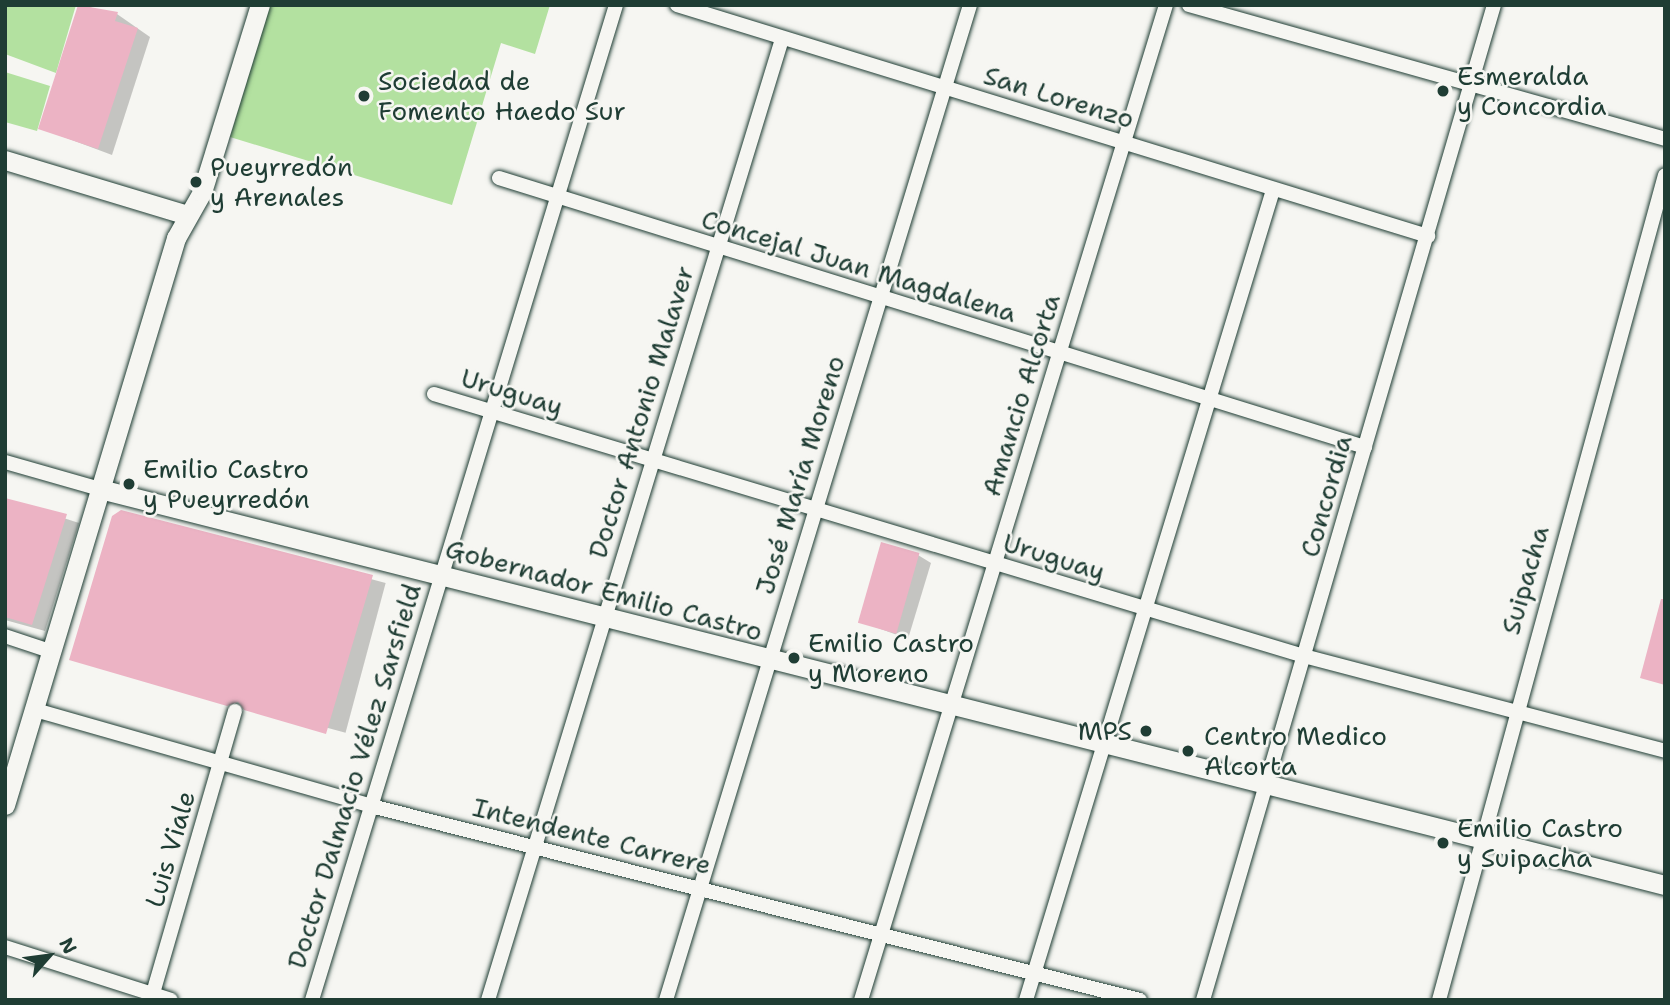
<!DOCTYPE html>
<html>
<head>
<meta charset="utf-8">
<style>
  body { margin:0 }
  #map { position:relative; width:1670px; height:1005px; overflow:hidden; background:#f6f6f2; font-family:"Shantell Sans",sans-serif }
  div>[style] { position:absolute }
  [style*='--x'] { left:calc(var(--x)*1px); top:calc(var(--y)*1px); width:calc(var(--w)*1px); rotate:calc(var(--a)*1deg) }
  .green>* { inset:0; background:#b3e1a0 }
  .shadow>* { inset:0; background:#0003; transform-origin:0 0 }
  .building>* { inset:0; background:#ecb3c4; transform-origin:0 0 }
  .roads { filter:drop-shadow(0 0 2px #1f3d34) drop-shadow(0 0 2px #1f3d34) }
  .street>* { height:14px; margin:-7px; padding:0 7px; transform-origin:7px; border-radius:7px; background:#f6f6f2 }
  .secondary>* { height:19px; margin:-9.5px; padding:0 9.5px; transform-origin:9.5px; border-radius:9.5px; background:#f6f6f2 }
  .dots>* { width:19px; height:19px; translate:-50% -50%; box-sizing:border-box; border:4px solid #f6f6f2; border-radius:50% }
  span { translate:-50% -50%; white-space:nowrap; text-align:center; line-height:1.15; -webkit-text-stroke:5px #f6f6f2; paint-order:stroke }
  .poi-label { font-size:26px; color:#1f3d34 }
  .left { translate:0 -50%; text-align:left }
  .right { translate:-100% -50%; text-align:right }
  .street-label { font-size:26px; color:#1f3d34 }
  .frame { position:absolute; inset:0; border:7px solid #1f3d34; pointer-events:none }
  .north { position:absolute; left:14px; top:921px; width:70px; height:70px; -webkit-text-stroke:5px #f6f6f2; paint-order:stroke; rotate:62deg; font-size:19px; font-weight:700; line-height:28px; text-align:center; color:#1f3d34 }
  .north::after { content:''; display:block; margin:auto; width:24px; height:32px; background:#1f3d34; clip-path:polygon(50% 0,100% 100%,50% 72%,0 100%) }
</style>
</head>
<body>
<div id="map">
  <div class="green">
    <div style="clip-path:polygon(5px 5px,76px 5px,56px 73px,5px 54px)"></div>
    <div style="clip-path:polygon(270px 5px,550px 5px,535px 54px,501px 43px,452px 205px,230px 137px)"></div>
    <div style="clip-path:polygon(5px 72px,50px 86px,37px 131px,5px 122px)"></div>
  </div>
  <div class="shadow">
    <div style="clip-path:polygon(80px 5px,117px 14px,150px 37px,112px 155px,40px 128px)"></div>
    <div style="clip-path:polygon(5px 499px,79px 523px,45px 631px,5px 620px)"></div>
    <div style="left:121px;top:512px;width:274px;height:155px;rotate:15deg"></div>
    <div style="clip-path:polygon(918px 555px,931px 563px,908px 639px,859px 621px)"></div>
  </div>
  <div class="building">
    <div style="clip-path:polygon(78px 5px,118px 12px,115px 21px,138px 28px,98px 149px,38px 129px)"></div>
    <div style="clip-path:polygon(5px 498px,67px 514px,32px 625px,5px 617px)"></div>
    <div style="clip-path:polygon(121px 510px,373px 575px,326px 734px,244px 710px,238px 702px,227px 706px,69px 660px,112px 516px)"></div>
    <div style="left:881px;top:542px;width:40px;height:84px;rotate:16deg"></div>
    <div style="clip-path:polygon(1661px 599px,1665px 599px,1665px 685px,1640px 678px)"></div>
  </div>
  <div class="roads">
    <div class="street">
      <div style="--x:677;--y:5;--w:786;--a:17.1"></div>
      <div style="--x:1189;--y:5;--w:495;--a:15.7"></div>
      <div style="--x:499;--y:178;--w:907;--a:17.26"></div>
      <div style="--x:434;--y:394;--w:909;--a:16.76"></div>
      <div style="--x:1304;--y:656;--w:373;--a:14.7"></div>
      <div style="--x:5;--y:462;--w:99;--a:15.9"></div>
      <div style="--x:5;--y:636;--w:51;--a:18.4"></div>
      <div style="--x:35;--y:710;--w:349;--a:15.9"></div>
      <div style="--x:371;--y:806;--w:793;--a:14.16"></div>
      <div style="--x:5;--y:947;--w:174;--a:17.7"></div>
      <div style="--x:151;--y:1000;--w:301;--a:-73.8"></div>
      <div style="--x:312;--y:1000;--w:1040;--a:-73.01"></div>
      <div style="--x:488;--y:1000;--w:1005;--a:-72.99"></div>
      <div style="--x:666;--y:1000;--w:1040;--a:-73.01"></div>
      <div style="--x:861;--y:1000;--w:1041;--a:-72.96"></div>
      <div style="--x:1026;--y:1000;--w:847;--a:-73.04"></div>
      <div style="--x:1203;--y:1000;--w:1037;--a:-73.7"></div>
      <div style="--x:1439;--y:1000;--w:855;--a:-74.68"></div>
    </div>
    <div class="secondary">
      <div style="--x:5;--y:160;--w:190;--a:16.8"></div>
      <div style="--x:100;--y:489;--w:1614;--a:14.2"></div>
      <div style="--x:5;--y:805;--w:592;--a:-73.22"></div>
      <div style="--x:176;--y:238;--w:53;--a:-60.5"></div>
      <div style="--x:202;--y:192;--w:196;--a:-72.8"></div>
    </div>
  </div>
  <div class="dots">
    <div style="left:1443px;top:91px;background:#1f3d34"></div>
    <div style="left:364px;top:96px;background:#1f3d34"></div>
    <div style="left:196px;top:182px;background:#1f3d34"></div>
    <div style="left:129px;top:484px;background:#1f3d34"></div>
    <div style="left:794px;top:658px;background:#1f3d34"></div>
    <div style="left:1146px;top:731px;background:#1f3d34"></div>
    <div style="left:1188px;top:751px;background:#1f3d34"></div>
    <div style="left:1443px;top:843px;background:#1f3d34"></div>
  </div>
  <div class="poi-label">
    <span class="left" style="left:1457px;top:91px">Esmeralda<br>y Concordia</span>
    <span class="left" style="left:378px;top:96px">Sociedad de<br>Fomento Haedo Sur</span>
    <span class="left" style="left:210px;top:182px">Pueyrredón<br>y Arenales</span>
    <span class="left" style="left:143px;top:484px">Emilio Castro<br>y Pueyrredón</span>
    <span class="left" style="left:808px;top:658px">Emilio Castro<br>y Moreno</span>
    <span class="right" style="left:1132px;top:731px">MPS</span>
    <span class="left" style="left:1204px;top:751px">Centro Medico<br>Alcorta</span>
    <span class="left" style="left:1457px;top:843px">Emilio Castro<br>y Suipacha</span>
  </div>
  <div class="street-label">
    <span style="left:1059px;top:97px;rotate:17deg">San Lorenzo</span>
    <span style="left:859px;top:266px;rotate:17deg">Concejal Juan Magdalena</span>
    <span style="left:512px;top:392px;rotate:17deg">Uruguay</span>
    <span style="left:1021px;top:395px;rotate:-73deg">Amancio Alcorta</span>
    <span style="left:641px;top:412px;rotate:-73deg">Doctor Antonio Malaver</span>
    <span style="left:800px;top:475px;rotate:-73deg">José María Moreno</span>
    <span style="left:1326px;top:496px;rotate:-74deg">Concordia</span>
    <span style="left:1054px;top:557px;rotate:17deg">Uruguay</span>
    <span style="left:1525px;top:580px;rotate:-74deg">Suipacha</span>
    <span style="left:604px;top:590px;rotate:15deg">Gobernador Emilio Castro</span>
    <span style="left:354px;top:776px;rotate:-73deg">Doctor Dalmacio Vélez Sarsfield</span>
    <span style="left:592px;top:836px;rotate:14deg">Intendente Carrere</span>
    <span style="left:170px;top:849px;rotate:-74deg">Luis Viale</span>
  </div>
  <div class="frame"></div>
  <div class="north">N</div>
</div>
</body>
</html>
